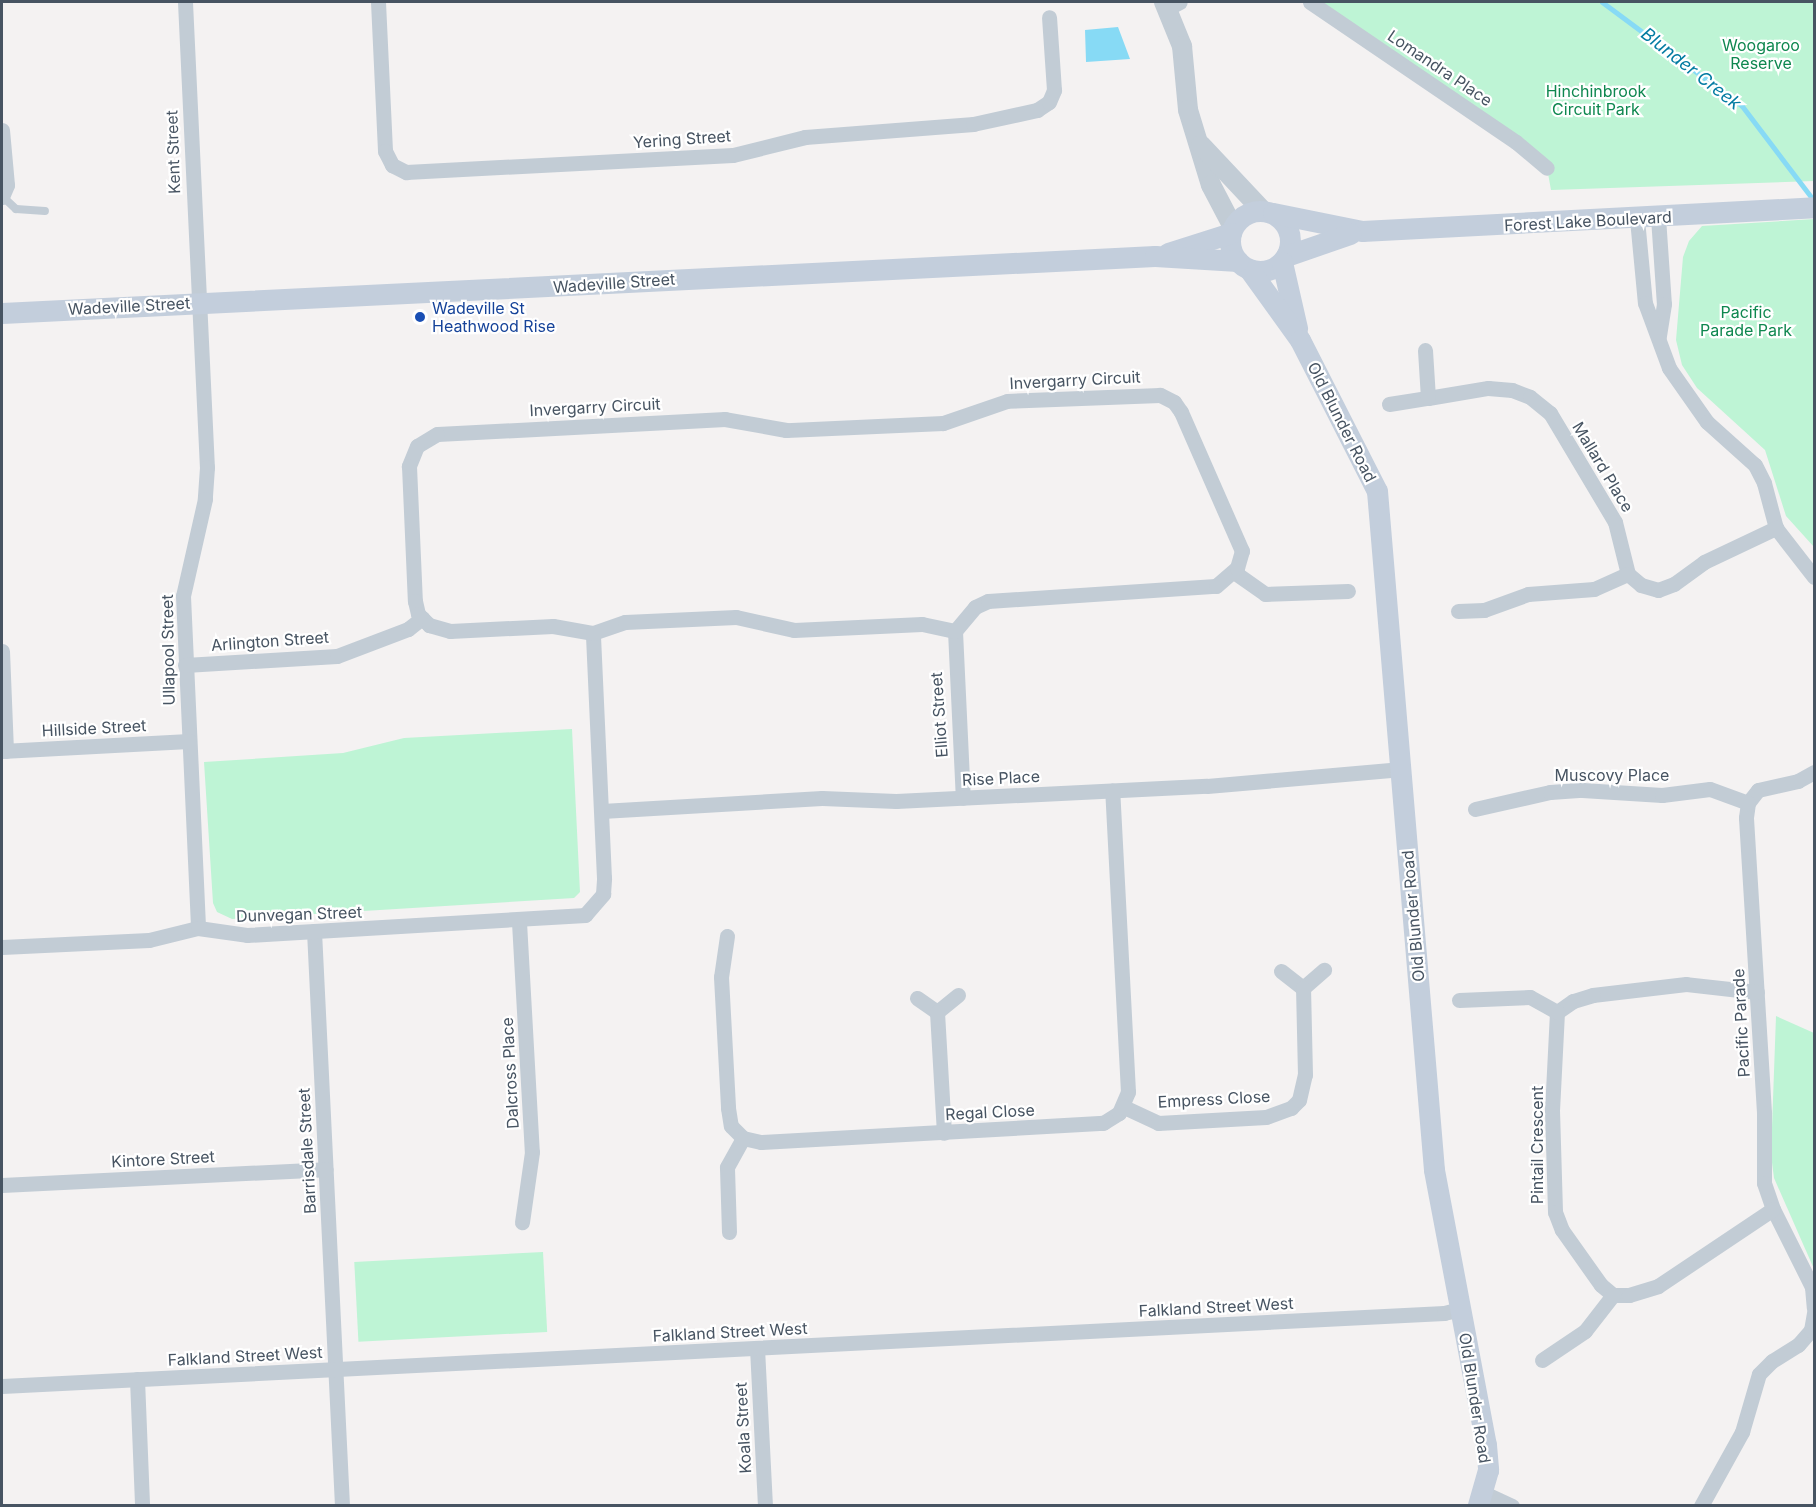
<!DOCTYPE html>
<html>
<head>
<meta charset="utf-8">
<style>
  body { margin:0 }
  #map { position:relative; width:1816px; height:1507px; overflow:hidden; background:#f4f2f2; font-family:Inter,sans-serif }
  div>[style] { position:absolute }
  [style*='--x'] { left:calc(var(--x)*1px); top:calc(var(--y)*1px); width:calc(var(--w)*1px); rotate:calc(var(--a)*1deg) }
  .green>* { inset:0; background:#bef4d5; transform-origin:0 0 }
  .water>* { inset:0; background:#87daf5 }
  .stream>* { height:5px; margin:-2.5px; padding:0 2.5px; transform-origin:2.5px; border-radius:2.5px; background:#87daf5 }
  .service>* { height:8px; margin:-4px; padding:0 4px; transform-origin:4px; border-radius:4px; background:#c2ccd5 }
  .minor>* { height:15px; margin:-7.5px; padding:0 7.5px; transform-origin:7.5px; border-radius:7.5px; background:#c2ccd5 }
  .tertiary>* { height:20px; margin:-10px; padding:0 10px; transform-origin:10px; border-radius:10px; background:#c2ccd5 }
  .secondary>* { height:21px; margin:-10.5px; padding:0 10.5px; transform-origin:10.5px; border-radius:10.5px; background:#c3cedc }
  .secondary>.ring { margin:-10.5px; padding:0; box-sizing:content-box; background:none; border:21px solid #c3cedc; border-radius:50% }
  .dots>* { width:16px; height:16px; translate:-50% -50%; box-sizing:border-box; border:3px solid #fff; border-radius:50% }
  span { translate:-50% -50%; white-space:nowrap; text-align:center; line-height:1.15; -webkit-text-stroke:4.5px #fff; paint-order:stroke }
  .park-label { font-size:16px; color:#0e874f }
  .street-label { font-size:16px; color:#475462 }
  .transit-label { font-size:16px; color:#164399 }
  .left { translate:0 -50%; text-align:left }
  .water-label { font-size:18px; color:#037ba2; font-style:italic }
  .frame { position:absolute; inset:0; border:3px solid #475462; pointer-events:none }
</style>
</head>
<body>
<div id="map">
  <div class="green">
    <div style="clip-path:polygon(1310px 2px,1814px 2px,1814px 181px,1551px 190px,1547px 168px)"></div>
    <div style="clip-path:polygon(1814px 219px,1814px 547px,1786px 516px,1765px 450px,1697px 388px,1682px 365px,1676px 340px,1683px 257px,1689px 241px,1702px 226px)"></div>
    <div style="clip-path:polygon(572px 729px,580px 892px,574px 898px,232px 919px,217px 912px,213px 903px,204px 762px,343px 753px,404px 738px)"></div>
    <div style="clip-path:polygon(1776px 1016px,1814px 1033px,1814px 1269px,1774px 1178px,1771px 1155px)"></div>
    <div style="left:543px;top:1252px;width:80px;height:189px;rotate:87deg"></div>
  </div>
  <div class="water">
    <div style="clip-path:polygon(1118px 27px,1130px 59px,1086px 62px,1085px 30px)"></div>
  </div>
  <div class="stream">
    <div style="--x:1602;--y:2;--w:174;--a:36.6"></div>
    <div style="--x:1742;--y:106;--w:119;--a:52.8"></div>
  </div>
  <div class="service">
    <div style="--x:2;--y:196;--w:19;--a:43"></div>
    <div style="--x:16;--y:209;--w:29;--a:4"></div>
  </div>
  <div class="minor">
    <div style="--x:185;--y:2;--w:466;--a:87.3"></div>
    <div style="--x:207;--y:467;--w:32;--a:94"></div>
    <div style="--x:205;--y:499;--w:99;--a:102.8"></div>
    <div style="--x:183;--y:596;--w:332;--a:87.4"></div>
    <div style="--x:378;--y:2;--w:149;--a:87.3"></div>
    <div style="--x:385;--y:151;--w:16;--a:63"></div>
    <div style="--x:392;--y:165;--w:16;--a:27"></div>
    <div style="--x:406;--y:172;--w:327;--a:-3"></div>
    <div style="--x:733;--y:155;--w:74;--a:-14"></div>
    <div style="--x:805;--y:137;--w:169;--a:-4.4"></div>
    <div style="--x:973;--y:124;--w:66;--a:-12.3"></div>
    <div style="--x:1037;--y:110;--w:14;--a:-34"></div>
    <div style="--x:1049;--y:102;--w:13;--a:-67"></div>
    <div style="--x:1054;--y:90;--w:73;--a:-93.9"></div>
    <div style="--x:1310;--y:2;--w:249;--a:34.2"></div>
    <div style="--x:1516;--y:142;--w:40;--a:40"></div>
    <div style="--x:1168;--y:8;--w:13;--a:-27"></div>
    <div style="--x:2;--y:130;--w:55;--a:84.8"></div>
    <div style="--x:7;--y:185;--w:13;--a:113"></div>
    <div style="--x:1658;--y:217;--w:87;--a:86.1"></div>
    <div style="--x:1664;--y:304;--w:33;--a:99"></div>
    <div style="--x:1637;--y:219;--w:84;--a:84.6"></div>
    <div style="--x:1645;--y:303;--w:69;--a:69.7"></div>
    <div style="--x:1669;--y:368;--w:66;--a:54.9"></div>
    <div style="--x:1707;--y:422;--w:64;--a:41.9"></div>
    <div style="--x:1755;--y:465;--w:20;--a:63"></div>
    <div style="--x:1764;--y:483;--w:47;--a:75.1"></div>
    <div style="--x:1776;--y:528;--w:62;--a:52.2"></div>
    <div style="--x:1428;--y:398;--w:61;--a:-9.5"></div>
    <div style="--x:1488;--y:388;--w:24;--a:5"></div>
    <div style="--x:1512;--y:390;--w:19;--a:21"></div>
    <div style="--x:1530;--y:397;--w:26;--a:39"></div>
    <div style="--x:1550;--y:413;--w:127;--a:59.2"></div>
    <div style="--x:1615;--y:522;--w:54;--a:76"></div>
    <div style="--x:1628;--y:574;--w:17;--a:40"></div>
    <div style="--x:1641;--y:585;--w:18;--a:16"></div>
    <div style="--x:1658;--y:590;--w:17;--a:-21"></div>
    <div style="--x:1674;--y:584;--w:37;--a:-36"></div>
    <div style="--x:1704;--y:562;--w:80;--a:-25.3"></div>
    <div style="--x:1389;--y:404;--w:39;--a:-9"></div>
    <div style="--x:1428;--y:398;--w:48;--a:-93.6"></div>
    <div style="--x:1234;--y:572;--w:38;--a:35"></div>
    <div style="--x:1265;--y:594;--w:83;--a:-2.1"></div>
    <div style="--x:1458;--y:611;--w:26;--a:-2"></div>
    <div style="--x:1484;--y:610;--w:47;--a:-20"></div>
    <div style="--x:1528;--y:594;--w:66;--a:-4.3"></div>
    <div style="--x:1594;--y:589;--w:37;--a:-24"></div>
    <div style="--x:955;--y:631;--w:167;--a:87.3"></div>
    <div style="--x:2;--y:651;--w:100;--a:87.7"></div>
    <div style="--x:185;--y:665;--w:152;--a:-3.4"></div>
    <div style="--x:337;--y:656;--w:76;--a:-20.8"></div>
    <div style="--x:408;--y:629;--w:18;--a:-38"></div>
    <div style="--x:2;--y:751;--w:187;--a:-3.1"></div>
    <div style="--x:1814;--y:772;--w:18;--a:151"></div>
    <div style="--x:1798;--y:781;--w:41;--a:167.3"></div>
    <div style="--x:1758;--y:790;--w:16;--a:128"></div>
    <div style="--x:1748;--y:803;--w:15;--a:98"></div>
    <div style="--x:1746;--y:818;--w:296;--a:86.5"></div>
    <div style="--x:1764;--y:1113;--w:70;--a:90"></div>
    <div style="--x:1764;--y:1183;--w:28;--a:71"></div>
    <div style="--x:1773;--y:1209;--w:87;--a:63.4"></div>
    <div style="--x:1812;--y:1287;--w:21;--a:85"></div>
    <div style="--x:1475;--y:809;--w:77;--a:-12.8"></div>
    <div style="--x:1550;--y:792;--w:32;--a:-4"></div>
    <div style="--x:1582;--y:790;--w:80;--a:3.6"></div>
    <div style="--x:1662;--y:795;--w:48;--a:-7.1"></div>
    <div style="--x:1710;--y:789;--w:40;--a:20.2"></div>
    <div style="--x:602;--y:811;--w:220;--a:-3.4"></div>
    <div style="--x:822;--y:798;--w:74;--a:2.3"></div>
    <div style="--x:896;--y:801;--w:311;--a:-2.8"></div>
    <div style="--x:1207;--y:786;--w:196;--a:-5"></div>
    <div style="--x:519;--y:922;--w:230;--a:86.8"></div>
    <div style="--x:532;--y:1152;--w:71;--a:98.1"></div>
    <div style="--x:314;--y:931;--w:576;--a:87.21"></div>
    <div style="--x:727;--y:936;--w:41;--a:98.3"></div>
    <div style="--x:721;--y:977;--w:131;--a:86.9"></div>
    <div style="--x:728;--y:1108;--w:18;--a:81"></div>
    <div style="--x:731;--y:1126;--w:17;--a:45"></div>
    <div style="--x:743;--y:1138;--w:18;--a:13"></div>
    <div style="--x:761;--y:1142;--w:343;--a:-3.2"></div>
    <div style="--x:1103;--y:1123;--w:19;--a:-32"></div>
    <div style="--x:1119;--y:1113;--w:23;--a:-67"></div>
    <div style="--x:1128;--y:1092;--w:302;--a:-93"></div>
    <div style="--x:2;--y:947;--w:147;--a:-2.7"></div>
    <div style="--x:149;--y:940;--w:50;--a:-13.8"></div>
    <div style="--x:198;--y:928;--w:49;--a:8.1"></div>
    <div style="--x:247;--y:935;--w:339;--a:-3.4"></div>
    <div style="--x:585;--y:915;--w:28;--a:-49"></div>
    <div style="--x:603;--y:894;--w:16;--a:-86"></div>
    <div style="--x:604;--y:878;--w:245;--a:-92.6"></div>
    <div style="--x:593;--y:633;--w:34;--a:-19"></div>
    <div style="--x:625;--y:622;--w:111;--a:-2.6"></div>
    <div style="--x:736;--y:617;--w:59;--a:12.6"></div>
    <div style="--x:794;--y:630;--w:128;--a:-2.7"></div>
    <div style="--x:922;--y:624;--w:34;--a:12"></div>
    <div style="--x:955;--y:631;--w:31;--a:-50"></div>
    <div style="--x:975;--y:607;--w:14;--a:-25"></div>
    <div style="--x:988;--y:601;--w:228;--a:-3.8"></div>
    <div style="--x:1216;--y:586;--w:28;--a:-41"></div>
    <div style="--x:1237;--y:568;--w:18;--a:-74"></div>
    <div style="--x:1242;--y:551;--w:152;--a:-113.7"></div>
    <div style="--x:1181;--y:412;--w:12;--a:-125"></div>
    <div style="--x:1174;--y:402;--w:16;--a:-153"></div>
    <div style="--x:1160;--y:395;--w:153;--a:177.8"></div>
    <div style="--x:1007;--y:401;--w:68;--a:161"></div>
    <div style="--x:943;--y:423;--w:157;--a:177.4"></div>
    <div style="--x:786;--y:430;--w:62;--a:-169.8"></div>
    <div style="--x:725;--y:419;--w:288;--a:177"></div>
    <div style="--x:437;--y:434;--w:23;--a:149"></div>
    <div style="--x:417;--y:446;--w:22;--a:112"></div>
    <div style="--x:409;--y:466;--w:135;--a:87.5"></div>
    <div style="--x:415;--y:601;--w:13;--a:77"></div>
    <div style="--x:418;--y:614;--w:16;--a:45"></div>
    <div style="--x:429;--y:625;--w:22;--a:16"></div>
    <div style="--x:450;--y:631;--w:103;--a:-2.8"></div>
    <div style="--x:553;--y:626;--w:41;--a:9.9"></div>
    <div style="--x:1281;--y:971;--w:28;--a:38"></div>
    <div style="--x:1303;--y:988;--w:28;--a:-41"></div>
    <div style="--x:1757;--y:992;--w:71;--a:-173.6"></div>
    <div style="--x:1686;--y:984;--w:94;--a:173.3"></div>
    <div style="--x:1593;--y:995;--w:21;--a:163"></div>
    <div style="--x:1573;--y:1001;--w:19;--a:145"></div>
    <div style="--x:1557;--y:1012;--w:98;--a:92.9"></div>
    <div style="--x:1552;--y:1110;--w:102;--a:88.3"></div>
    <div style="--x:1555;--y:1212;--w:19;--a:69"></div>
    <div style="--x:1562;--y:1230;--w:67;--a:54.7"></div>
    <div style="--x:1601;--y:1285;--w:16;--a:40"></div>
    <div style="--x:1613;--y:1295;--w:16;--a:0"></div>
    <div style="--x:1629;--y:1295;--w:30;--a:-17"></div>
    <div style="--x:1658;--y:1286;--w:138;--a:-33.8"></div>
    <div style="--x:917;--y:998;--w:24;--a:35"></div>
    <div style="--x:937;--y:1012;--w:27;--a:-39"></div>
    <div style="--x:1459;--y:1000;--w:71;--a:-2.4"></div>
    <div style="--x:1530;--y:997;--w:31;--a:29"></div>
    <div style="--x:937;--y:1012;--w:121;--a:86.7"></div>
    <div style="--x:1124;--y:1107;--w:38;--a:25"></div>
    <div style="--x:1158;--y:1123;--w:108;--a:-3.2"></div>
    <div style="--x:1266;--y:1117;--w:27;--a:-20"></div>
    <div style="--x:1291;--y:1108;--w:11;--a:-45"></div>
    <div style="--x:1299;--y:1100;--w:26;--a:-77"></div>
    <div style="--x:1305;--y:1075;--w:87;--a:-91.3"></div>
    <div style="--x:2;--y:1185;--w:324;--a:-2.8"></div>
    <div style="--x:729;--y:1232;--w:65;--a:-91.8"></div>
    <div style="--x:727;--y:1167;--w:33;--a:-61"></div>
    <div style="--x:757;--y:1348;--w:158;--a:87.1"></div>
    <div style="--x:1542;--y:1360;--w:52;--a:-34"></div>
    <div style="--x:1585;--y:1331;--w:46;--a:-52.1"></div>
    <div style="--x:137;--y:1379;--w:127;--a:87.7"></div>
    <div style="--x:2;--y:1386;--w:1444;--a:-2.9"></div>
    <div style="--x:1444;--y:1313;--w:16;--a:-14"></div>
    <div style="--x:1484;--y:1493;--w:31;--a:25"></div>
    <div style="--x:1701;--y:1506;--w:85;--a:-61"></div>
    <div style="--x:1742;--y:1432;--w:60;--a:-73.7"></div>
    <div style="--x:1759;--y:1374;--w:18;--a:-45"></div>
    <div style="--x:1772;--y:1361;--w:31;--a:-32"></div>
    <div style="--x:1798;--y:1345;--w:20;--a:-49"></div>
    <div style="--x:1811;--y:1330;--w:17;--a:-80"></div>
  </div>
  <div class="tertiary">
    <div style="--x:1164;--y:2;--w:48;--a:67.8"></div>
    <div style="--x:1182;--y:46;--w:64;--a:84.6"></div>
    <div style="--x:1188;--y:110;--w:78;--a:73"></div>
    <div style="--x:1211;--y:185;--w:47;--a:62.4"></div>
    <div style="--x:1201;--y:145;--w:91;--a:46.8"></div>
  </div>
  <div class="secondary">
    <div class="ring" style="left:1230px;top:211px;width:39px;height:39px"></div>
    <div style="--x:1273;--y:213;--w:91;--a:11.4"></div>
    <div style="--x:1362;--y:231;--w:453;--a:-3"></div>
    <div style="--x:1168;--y:253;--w:66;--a:-17.6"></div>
    <div style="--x:1286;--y:256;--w:68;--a:-19"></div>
    <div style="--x:1282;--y:262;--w:68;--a:77.2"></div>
    <div style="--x:1249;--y:269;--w:87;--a:54.3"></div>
    <div style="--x:1300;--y:340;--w:169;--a:63"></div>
    <div style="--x:1377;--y:491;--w:681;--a:85.2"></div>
    <div style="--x:1434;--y:1170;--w:280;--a:79.3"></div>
    <div style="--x:1486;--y:1445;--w:25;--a:85"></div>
    <div style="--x:1488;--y:1470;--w:37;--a:106"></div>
    <div style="--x:2;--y:313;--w:1154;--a:-2.83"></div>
    <div style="--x:1155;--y:256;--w:83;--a:3.4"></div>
  </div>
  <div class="dots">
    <div style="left:420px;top:317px;background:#1a4fb4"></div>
  </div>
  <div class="park-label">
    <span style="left:1761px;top:54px">Woogaroo<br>Reserve</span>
    <span style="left:1596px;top:100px">Hinchinbrook<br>Circuit Park</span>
    <span style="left:1746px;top:321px">Pacific<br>Parade Park</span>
  </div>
  <div class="street-label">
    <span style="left:1440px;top:68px;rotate:34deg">Lomandra Place</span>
    <span style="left:682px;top:139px;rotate:-4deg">Yering Street</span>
    <span style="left:173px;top:152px;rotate:-92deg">Kent Street</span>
    <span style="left:1588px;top:221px;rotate:-3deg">Forest Lake Boulevard</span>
    <span style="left:614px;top:283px;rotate:-4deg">Wadeville Street</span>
    <span style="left:129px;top:306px;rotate:-3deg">Wadeville Street</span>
    <span style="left:1075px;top:380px;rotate:-3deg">Invergarry Circuit</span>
    <span style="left:595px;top:407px;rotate:-3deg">Invergarry Circuit</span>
    <span style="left:1342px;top:422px;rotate:63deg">Old Blunder Road</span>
    <span style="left:1603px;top:467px;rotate:59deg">Mallard Place</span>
    <span style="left:270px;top:641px;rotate:-4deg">Arlington Street</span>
    <span style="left:168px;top:650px;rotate:-91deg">Ullapool Street</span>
    <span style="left:939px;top:715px;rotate:-94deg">Elliot Street</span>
    <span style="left:94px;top:728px;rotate:-3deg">Hillside Street</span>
    <span style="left:1612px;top:775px">Muscovy Place</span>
    <span style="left:1001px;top:778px;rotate:-3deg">Rise Place</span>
    <span style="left:299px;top:914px;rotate:-2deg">Dunvegan Street</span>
    <span style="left:1413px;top:916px;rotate:-95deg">Old Blunder Road</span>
    <span style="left:1741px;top:1023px;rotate:-93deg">Pacific Parade</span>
    <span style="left:510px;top:1073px;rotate:-93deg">Dalcross Place</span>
    <span style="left:1214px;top:1099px;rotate:-3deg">Empress Close</span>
    <span style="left:990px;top:1112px;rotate:-3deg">Regal Close</span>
    <span style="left:1537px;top:1145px;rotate:-90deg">Pintail Crescent</span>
    <span style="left:307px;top:1151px;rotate:-93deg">Barrisdale Street</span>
    <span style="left:163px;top:1159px;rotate:-3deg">Kintore Street</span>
    <span style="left:1216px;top:1307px;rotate:-3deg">Falkland Street West</span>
    <span style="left:730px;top:1332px;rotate:-3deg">Falkland Street West</span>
    <span style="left:245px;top:1356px;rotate:-3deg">Falkland Street West</span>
    <span style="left:1475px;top:1398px;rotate:81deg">Old Blunder Road</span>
    <span style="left:743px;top:1428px;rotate:-93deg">Koala Street</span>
  </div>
  <div class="transit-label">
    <span class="left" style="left:432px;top:317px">Wadeville St<br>Heathwood Rise</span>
  </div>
  <div class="water-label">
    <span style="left:1691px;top:69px;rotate:38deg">Blunder Creek</span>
  </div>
  <div class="frame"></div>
</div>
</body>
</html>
